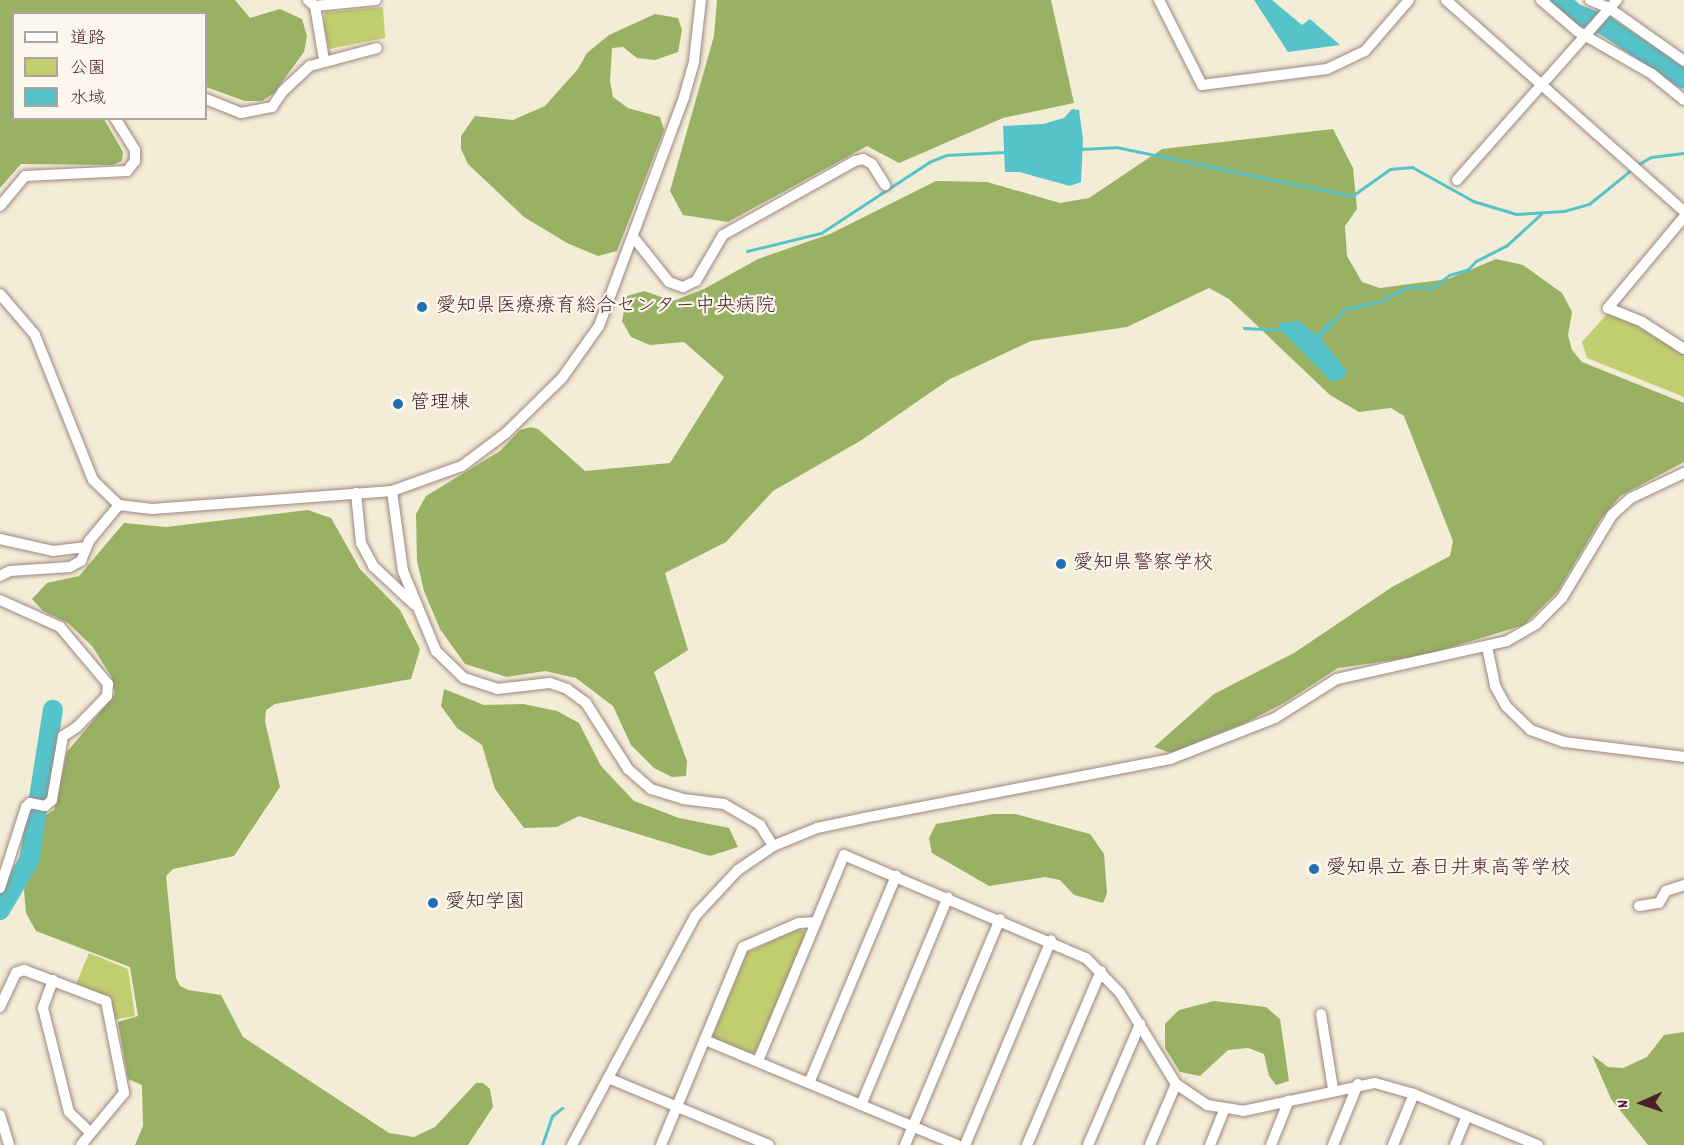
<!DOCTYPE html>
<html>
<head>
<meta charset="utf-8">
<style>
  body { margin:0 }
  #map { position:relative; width:1684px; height:1145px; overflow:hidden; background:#f3ecd6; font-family:Dekko,"Klee One",sans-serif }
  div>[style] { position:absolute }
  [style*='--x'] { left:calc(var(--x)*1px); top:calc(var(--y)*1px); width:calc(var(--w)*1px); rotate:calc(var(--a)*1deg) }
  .green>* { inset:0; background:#c0ce70 }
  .forest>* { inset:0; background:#98b162 }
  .water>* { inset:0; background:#56c3cb }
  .stream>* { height:3px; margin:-1.5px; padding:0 1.5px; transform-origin:1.5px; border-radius:1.5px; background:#56c3cb }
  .river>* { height:20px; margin:-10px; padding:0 10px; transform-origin:10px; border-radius:10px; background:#56c3cb }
  .roads { filter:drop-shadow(0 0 2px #9e8680) drop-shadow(0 0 2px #9e8680) }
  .minor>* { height:10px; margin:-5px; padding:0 5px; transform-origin:5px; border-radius:5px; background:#fff }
  .dots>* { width:16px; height:16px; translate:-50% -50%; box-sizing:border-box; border:3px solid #fbf7ec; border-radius:50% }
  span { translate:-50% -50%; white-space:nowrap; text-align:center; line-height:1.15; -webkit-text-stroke:4.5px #fbf7ec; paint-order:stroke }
  .poi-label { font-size:20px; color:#4a1f2b }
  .left { translate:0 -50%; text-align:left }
  .legend { position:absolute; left:12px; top:12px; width:195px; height:108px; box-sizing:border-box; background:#fbf7ec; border:2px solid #b4a19f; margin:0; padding:8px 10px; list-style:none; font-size:18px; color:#4a1f2b }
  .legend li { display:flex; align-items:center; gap:12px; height:30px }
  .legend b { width:30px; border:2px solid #b4a19f }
  .north { position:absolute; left:1612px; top:1073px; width:60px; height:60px; -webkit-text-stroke:4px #fbf7ec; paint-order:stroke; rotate:267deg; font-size:16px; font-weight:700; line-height:24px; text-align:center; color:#4a1f2b }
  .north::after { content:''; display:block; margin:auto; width:21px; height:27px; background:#4a1f2b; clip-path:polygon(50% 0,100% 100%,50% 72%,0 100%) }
</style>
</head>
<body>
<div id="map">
  <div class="green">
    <div style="clip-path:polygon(383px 7px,385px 38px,329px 49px,324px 26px,325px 12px)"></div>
    <div style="clip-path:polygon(1607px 314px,1640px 325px,1684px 353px,1684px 397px,1587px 358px,1582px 342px)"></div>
    <div style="clip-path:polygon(798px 928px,806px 933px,757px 1051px,751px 1054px,715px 1039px,713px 1034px,747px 953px)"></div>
    <div style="clip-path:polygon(89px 953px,128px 969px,135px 1016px,113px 1020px,109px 997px,76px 984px)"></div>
  </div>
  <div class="forest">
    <div style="clip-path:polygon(0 0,235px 0,250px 18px,280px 9px,302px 19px,307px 36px,304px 52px,274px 93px,262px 101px,245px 101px,206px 87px,206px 14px,14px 14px,14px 118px,104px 119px,123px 152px,122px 161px,112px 165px,21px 164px,0 188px)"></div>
    <div style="clip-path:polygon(717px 0,1051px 0,1074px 103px,1003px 118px,899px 163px,867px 146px,728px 222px,683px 215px,670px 191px,714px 36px)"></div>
    <div style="clip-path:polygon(655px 14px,678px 18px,682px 30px,678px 52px,655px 60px,637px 58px,623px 47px,612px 48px,610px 81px,613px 97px,628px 108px,660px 117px,664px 130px,617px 251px,598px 256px,567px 243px,524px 217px,468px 164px,461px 149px,461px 136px,475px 116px,513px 120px,545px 106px,578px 69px,587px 53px,609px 35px)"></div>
    <div style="clip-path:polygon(1333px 129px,1353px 168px,1357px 209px,1345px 226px,1347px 256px,1362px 282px,1380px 288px,1448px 279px,1496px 259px,1523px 265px,1562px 293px,1572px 312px,1568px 335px,1572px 350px,1582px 362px,1684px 403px,1684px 462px,1620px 496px,1601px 519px,1558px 591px,1524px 625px,1422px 656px,1338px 668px,1284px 703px,1245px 723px,1171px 753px,1154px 747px,1214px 694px,1294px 653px,1392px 587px,1450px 556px,1453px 541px,1404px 416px,1391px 408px,1359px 412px,1330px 395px,1229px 299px,1209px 288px,1127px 327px,1031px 341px,950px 379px,860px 441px,773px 491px,726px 542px,665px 573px,688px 650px,654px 672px,687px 761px,686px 776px,672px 777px,654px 768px,631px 745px,613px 706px,576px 678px,545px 671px,507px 677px,465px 664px,440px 629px,424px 591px,417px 561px,416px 514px,426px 496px,500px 451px,520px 430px,531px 427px,538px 429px,585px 471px,670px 463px,724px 377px,684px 342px,650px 345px,631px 337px,622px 321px,627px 296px,644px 291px,673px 301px,704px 289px,758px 259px,830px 234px,936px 181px,987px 182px,1060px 203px,1089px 198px,1162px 149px)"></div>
    <div style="clip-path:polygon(308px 510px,331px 518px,360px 569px,400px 610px,420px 649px,411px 679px,275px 704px,266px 710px,265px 721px,280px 787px,234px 856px,173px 869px,166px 876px,176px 978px,180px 986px,188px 990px,221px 995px,243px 1037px,389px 1133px,414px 1137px,435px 1127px,476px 1083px,483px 1083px,490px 1089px,493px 1107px,468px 1145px,135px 1145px,143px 1126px,142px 1085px,128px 1079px,118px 1022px,138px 1016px,130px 967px,36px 931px,26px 913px,24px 890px,46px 815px,54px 810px,67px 752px,115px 694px,111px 676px,92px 646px,68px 623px,43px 611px,32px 599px,47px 583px,79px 576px,124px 523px,166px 527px)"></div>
    <div style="clip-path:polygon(444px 689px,484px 705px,523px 704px,557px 711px,579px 723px,601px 766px,634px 801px,679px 818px,729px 828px,738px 847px,710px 856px,579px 816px,557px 827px,524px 828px,495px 789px,482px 745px,457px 728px,441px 706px)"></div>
    <div style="clip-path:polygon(993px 814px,1015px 814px,1090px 834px,1104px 854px,1107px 893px,1103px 903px,1074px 895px,1060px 880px,1045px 877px,989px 886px,932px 853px,929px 838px,936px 824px)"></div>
    <div style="clip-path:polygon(1214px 1001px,1266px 1007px,1280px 1019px,1289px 1081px,1276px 1085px,1269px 1076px,1264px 1054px,1248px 1048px,1228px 1050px,1200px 1076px,1180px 1072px,1165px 1048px,1165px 1024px,1179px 1010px)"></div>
    <div style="clip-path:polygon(1684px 1032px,1684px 1145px,1648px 1145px,1611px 1099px,1592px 1055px,1608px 1067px,1623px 1068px,1647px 1057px,1664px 1035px)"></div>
  </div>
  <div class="water">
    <div style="clip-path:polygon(1254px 0,1272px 0,1302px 25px,1310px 19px,1340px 45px,1288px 52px)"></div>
    <div style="clip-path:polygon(1072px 109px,1079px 110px,1083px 139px,1081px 182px,1070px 186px,1019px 172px,1005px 172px,1003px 126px,1043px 124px,1064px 118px)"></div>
    <div style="clip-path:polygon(1299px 321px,1317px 335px,1328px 322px,1332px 325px,1321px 339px,1347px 371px,1344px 377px,1332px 382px,1281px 330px,1279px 323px)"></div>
  </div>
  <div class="stream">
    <div style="--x:1081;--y:149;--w:35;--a:-3"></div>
    <div style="--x:1116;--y:147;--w:241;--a:11.7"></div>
    <div style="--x:1352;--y:196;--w:47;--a:-35.4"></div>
    <div style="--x:1390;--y:169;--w:22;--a:-5"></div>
    <div style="--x:1412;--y:167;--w:70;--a:29.1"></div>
    <div style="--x:1473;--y:201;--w:45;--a:16.8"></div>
    <div style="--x:1516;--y:214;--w:48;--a:-3.6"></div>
    <div style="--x:1564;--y:211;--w:26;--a:-16"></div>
    <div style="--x:1589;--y:204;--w:55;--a:-39.1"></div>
    <div style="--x:1637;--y:165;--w:16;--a:-30"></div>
    <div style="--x:1651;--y:157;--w:33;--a:-7"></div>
    <div style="--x:747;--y:251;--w:76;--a:-13.7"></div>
    <div style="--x:821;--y:233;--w:129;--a:-33.3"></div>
    <div style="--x:929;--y:162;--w:18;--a:-22"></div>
    <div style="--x:946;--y:155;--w:59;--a:-2.9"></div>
    <div style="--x:1328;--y:327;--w:25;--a:-47"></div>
    <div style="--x:1345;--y:309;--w:36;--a:-13"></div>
    <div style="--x:1380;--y:301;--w:31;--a:-27"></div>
    <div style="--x:1408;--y:287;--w:24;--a:2"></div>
    <div style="--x:1432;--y:288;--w:21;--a:-37"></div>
    <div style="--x:1449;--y:275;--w:19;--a:-16"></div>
    <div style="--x:1467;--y:270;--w:13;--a:-45"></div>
    <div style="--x:1476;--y:261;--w:35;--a:-27"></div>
    <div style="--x:1507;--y:245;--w:46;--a:-42.4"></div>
    <div style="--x:1244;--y:328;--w:40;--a:2.9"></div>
    <div style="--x:542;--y:1145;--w:31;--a:-71"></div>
    <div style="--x:552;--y:1116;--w:13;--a:-39"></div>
  </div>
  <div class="river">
    <div style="--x:1560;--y:0;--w:19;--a:43"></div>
    <div style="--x:1574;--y:13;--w:35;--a:22"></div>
    <div style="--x:1606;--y:26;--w:94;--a:34.2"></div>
    <div style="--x:0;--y:910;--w:57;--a:-59.4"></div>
    <div style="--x:29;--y:861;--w:153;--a:-81"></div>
  </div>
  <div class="roads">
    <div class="minor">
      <div style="--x:308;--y:0;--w:9;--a:41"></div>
      <div style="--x:315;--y:6;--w:55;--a:80.5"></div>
      <div style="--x:1159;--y:0;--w:95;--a:63.2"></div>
      <div style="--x:1202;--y:85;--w:126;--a:-7.3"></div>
      <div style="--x:1327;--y:69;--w:42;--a:-25.3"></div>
      <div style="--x:1365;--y:51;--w:67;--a:-49.2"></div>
      <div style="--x:1446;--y:0;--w:318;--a:41.6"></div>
      <div style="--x:1541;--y:0;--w:48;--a:40.7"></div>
      <div style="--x:1577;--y:31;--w:86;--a:29.8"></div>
      <div style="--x:1652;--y:74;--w:41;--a:39.1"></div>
      <div style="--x:1590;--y:0;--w:21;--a:23"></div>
      <div style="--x:1609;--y:8;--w:92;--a:35.2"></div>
      <div style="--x:315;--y:6;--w:61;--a:-5.6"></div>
      <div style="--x:206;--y:99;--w:38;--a:22"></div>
      <div style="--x:241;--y:113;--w:32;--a:-11"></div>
      <div style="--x:272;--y:107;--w:19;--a:-55"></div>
      <div style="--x:283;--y:91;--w:37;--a:-43"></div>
      <div style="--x:310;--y:66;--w:69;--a:-15"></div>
      <div style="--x:1457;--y:180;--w:241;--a:-48.4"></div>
      <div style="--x:0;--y:206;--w:39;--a:-50"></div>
      <div style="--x:25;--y:176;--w:102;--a:-2.8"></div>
      <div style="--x:127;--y:171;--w:13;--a:-51"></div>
      <div style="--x:135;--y:161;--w:11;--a:-90"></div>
      <div style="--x:135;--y:150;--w:38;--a:-122"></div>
      <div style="--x:1684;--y:217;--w:119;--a:129.9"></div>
      <div style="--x:1608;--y:308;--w:37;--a:22"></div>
      <div style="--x:1642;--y:322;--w:50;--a:32.7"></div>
      <div style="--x:634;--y:238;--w:56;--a:51.5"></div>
      <div style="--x:669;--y:282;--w:15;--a:20"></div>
      <div style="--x:683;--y:287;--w:14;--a:-25"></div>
      <div style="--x:696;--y:281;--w:53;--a:-59.6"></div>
      <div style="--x:723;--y:235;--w:151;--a:-29.3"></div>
      <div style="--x:855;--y:161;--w:8;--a:-14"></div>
      <div style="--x:863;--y:159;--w:10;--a:29"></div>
      <div style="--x:872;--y:164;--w:25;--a:58"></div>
      <div style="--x:0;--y:294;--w:54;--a:49.5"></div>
      <div style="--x:35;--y:335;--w:156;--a:68.2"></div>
      <div style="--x:93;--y:480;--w:36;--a:44"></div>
      <div style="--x:119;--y:505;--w:33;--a:7"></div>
      <div style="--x:152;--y:509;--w:241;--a:-4.3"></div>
      <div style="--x:392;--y:491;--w:74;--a:-19.7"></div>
      <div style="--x:462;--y:466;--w:55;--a:-36.9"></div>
      <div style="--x:506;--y:433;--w:78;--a:-44.5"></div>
      <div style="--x:562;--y:378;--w:64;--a:-54.6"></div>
      <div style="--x:599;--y:326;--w:244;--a:-69.6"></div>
      <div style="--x:684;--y:97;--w:37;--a:-74"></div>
      <div style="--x:694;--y:61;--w:61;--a:-83.5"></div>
      <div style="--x:392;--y:491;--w:81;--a:82.2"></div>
      <div style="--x:403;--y:571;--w:87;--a:67.6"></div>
      <div style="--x:436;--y:651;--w:39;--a:44"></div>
      <div style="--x:464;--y:678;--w:35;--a:18"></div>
      <div style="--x:497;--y:689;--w:53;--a:-6.5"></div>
      <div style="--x:550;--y:683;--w:18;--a:19"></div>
      <div style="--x:567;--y:689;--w:24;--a:36"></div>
      <div style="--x:586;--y:703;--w:78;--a:57.5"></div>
      <div style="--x:628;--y:769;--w:30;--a:41"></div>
      <div style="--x:651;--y:789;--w:34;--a:17"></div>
      <div style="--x:683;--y:799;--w:41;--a:7"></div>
      <div style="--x:724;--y:804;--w:42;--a:30.3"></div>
      <div style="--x:760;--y:825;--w:25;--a:58"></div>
      <div style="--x:356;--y:493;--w:50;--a:84.3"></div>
      <div style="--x:361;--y:543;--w:26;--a:62"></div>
      <div style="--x:373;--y:566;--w:57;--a:42.9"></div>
      <div style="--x:0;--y:539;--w:54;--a:12.8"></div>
      <div style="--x:53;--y:551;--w:34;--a:-7"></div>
      <div style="--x:0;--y:576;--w:11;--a:-27"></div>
      <div style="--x:10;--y:571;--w:60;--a:-3.8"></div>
      <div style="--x:70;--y:567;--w:13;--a:-29"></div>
      <div style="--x:81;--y:561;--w:22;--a:-68"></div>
      <div style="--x:89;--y:541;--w:47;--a:-50.2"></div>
      <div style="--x:0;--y:600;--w:66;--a:24.2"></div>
      <div style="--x:60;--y:627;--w:75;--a:49.9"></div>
      <div style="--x:108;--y:684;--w:12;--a:95"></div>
      <div style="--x:107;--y:696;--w:43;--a:134.1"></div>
      <div style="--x:77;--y:727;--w:17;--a:147"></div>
      <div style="--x:63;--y:736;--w:65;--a:99.8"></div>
      <div style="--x:52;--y:800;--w:9;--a:139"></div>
      <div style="--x:45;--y:806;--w:15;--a:-169"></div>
      <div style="--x:30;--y:803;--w:6;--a:135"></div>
      <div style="--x:26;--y:807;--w:85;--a:107.8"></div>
      <div style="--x:1487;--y:647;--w:40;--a:78"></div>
      <div style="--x:1495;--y:686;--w:23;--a:61"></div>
      <div style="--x:1506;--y:706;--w:35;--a:44"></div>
      <div style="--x:1531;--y:730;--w:35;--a:20"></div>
      <div style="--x:1564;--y:742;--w:121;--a:7.1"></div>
      <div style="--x:1639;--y:906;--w:20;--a:-9"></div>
      <div style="--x:1659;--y:903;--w:14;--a:-60"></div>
      <div style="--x:1666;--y:891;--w:19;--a:-18"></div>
      <div style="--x:53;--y:980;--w:30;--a:110"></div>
      <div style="--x:43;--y:1008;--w:107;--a:76"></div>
      <div style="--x:69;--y:1112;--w:29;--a:44"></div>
      <div style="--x:0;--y:1007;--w:38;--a:-65"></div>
      <div style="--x:16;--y:973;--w:9;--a:-21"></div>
      <div style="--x:24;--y:970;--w:88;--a:20.7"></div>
      <div style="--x:106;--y:1001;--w:94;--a:78.9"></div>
      <div style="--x:124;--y:1093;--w:67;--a:129.6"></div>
      <div style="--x:1321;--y:1014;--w:76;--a:80.9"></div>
      <div style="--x:705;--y:1040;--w:273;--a:22.6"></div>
      <div style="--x:758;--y:1061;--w:223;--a:-67.3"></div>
      <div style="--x:844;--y:855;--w:263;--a:23.1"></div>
      <div style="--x:1086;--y:958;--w:49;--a:45.8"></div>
      <div style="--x:1120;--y:993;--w:107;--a:58.4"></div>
      <div style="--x:1176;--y:1084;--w:37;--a:34"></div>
      <div style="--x:1207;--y:1105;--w:36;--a:9"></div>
      <div style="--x:1243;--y:1111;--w:135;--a:-12"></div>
      <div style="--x:1375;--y:1083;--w:41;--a:15.8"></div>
      <div style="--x:1414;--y:1094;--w:134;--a:22.4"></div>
      <div style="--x:608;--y:1078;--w:174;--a:22.6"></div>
      <div style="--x:809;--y:1083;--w:225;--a:-67.2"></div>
      <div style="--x:861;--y:1105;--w:225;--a:-67.3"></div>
      <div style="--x:0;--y:1115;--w:31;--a:73"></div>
      <div style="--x:572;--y:1145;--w:261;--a:-61.7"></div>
      <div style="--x:696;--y:915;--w:62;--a:-47"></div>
      <div style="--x:738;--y:870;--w:42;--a:-34.4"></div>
      <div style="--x:773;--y:846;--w:48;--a:-22.2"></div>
      <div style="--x:817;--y:828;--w:48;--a:-12"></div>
      <div style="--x:864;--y:818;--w:312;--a:-10.9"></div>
      <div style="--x:1170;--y:759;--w:113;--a:-21.3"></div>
      <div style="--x:1275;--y:718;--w:73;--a:-32.2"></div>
      <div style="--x:1337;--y:679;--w:174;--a:-12.6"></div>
      <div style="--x:1507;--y:641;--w:34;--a:-30"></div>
      <div style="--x:1536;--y:624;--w:37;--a:-45"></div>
      <div style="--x:1562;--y:598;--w:97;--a:-58.9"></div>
      <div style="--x:1612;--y:515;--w:25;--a:-42"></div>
      <div style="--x:1631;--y:498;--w:59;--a:-25.3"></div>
      <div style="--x:661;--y:1145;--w:214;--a:-67.5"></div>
      <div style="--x:743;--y:947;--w:61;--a:-23.2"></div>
      <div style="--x:799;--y:923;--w:17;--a:-3"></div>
      <div style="--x:905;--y:1145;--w:245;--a:-67.2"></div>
      <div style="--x:965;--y:1145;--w:222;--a:-67.2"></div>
      <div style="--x:1027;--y:1145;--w:189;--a:-67"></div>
      <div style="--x:1088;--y:1145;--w:132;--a:-66.7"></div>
      <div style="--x:1150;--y:1145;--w:66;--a:-66.9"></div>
      <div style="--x:1210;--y:1145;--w:38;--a:-68"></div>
      <div style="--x:1271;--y:1145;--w:48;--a:-68.2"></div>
      <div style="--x:1333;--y:1145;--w:66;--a:-67.7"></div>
      <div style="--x:1393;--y:1145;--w:55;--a:-67.6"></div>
      <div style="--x:1455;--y:1145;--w:31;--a:-68"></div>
    </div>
  </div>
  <div class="dots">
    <div style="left:422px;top:307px;background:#1f6fb2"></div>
    <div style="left:398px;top:404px;background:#1f6fb2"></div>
    <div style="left:1061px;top:564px;background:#1f6fb2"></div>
    <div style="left:1314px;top:869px;background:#1f6fb2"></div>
    <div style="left:433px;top:903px;background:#1f6fb2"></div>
  </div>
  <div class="poi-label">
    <span class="left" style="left:436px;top:307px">愛知県医療療育総合センター中央病院</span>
    <span class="left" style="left:410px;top:404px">管理棟</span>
    <span class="left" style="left:1073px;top:564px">愛知県警察学校</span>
    <span class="left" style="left:1326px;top:869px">愛知県立 春日井東高等学校</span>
    <span class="left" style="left:445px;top:903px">愛知学園</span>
  </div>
  <ul class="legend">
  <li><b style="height:8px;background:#fff"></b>道路</li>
  <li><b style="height:16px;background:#c0ce70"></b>公園</li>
  <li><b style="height:16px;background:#56c3cb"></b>水域</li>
  </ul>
  <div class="north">N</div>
</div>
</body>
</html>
